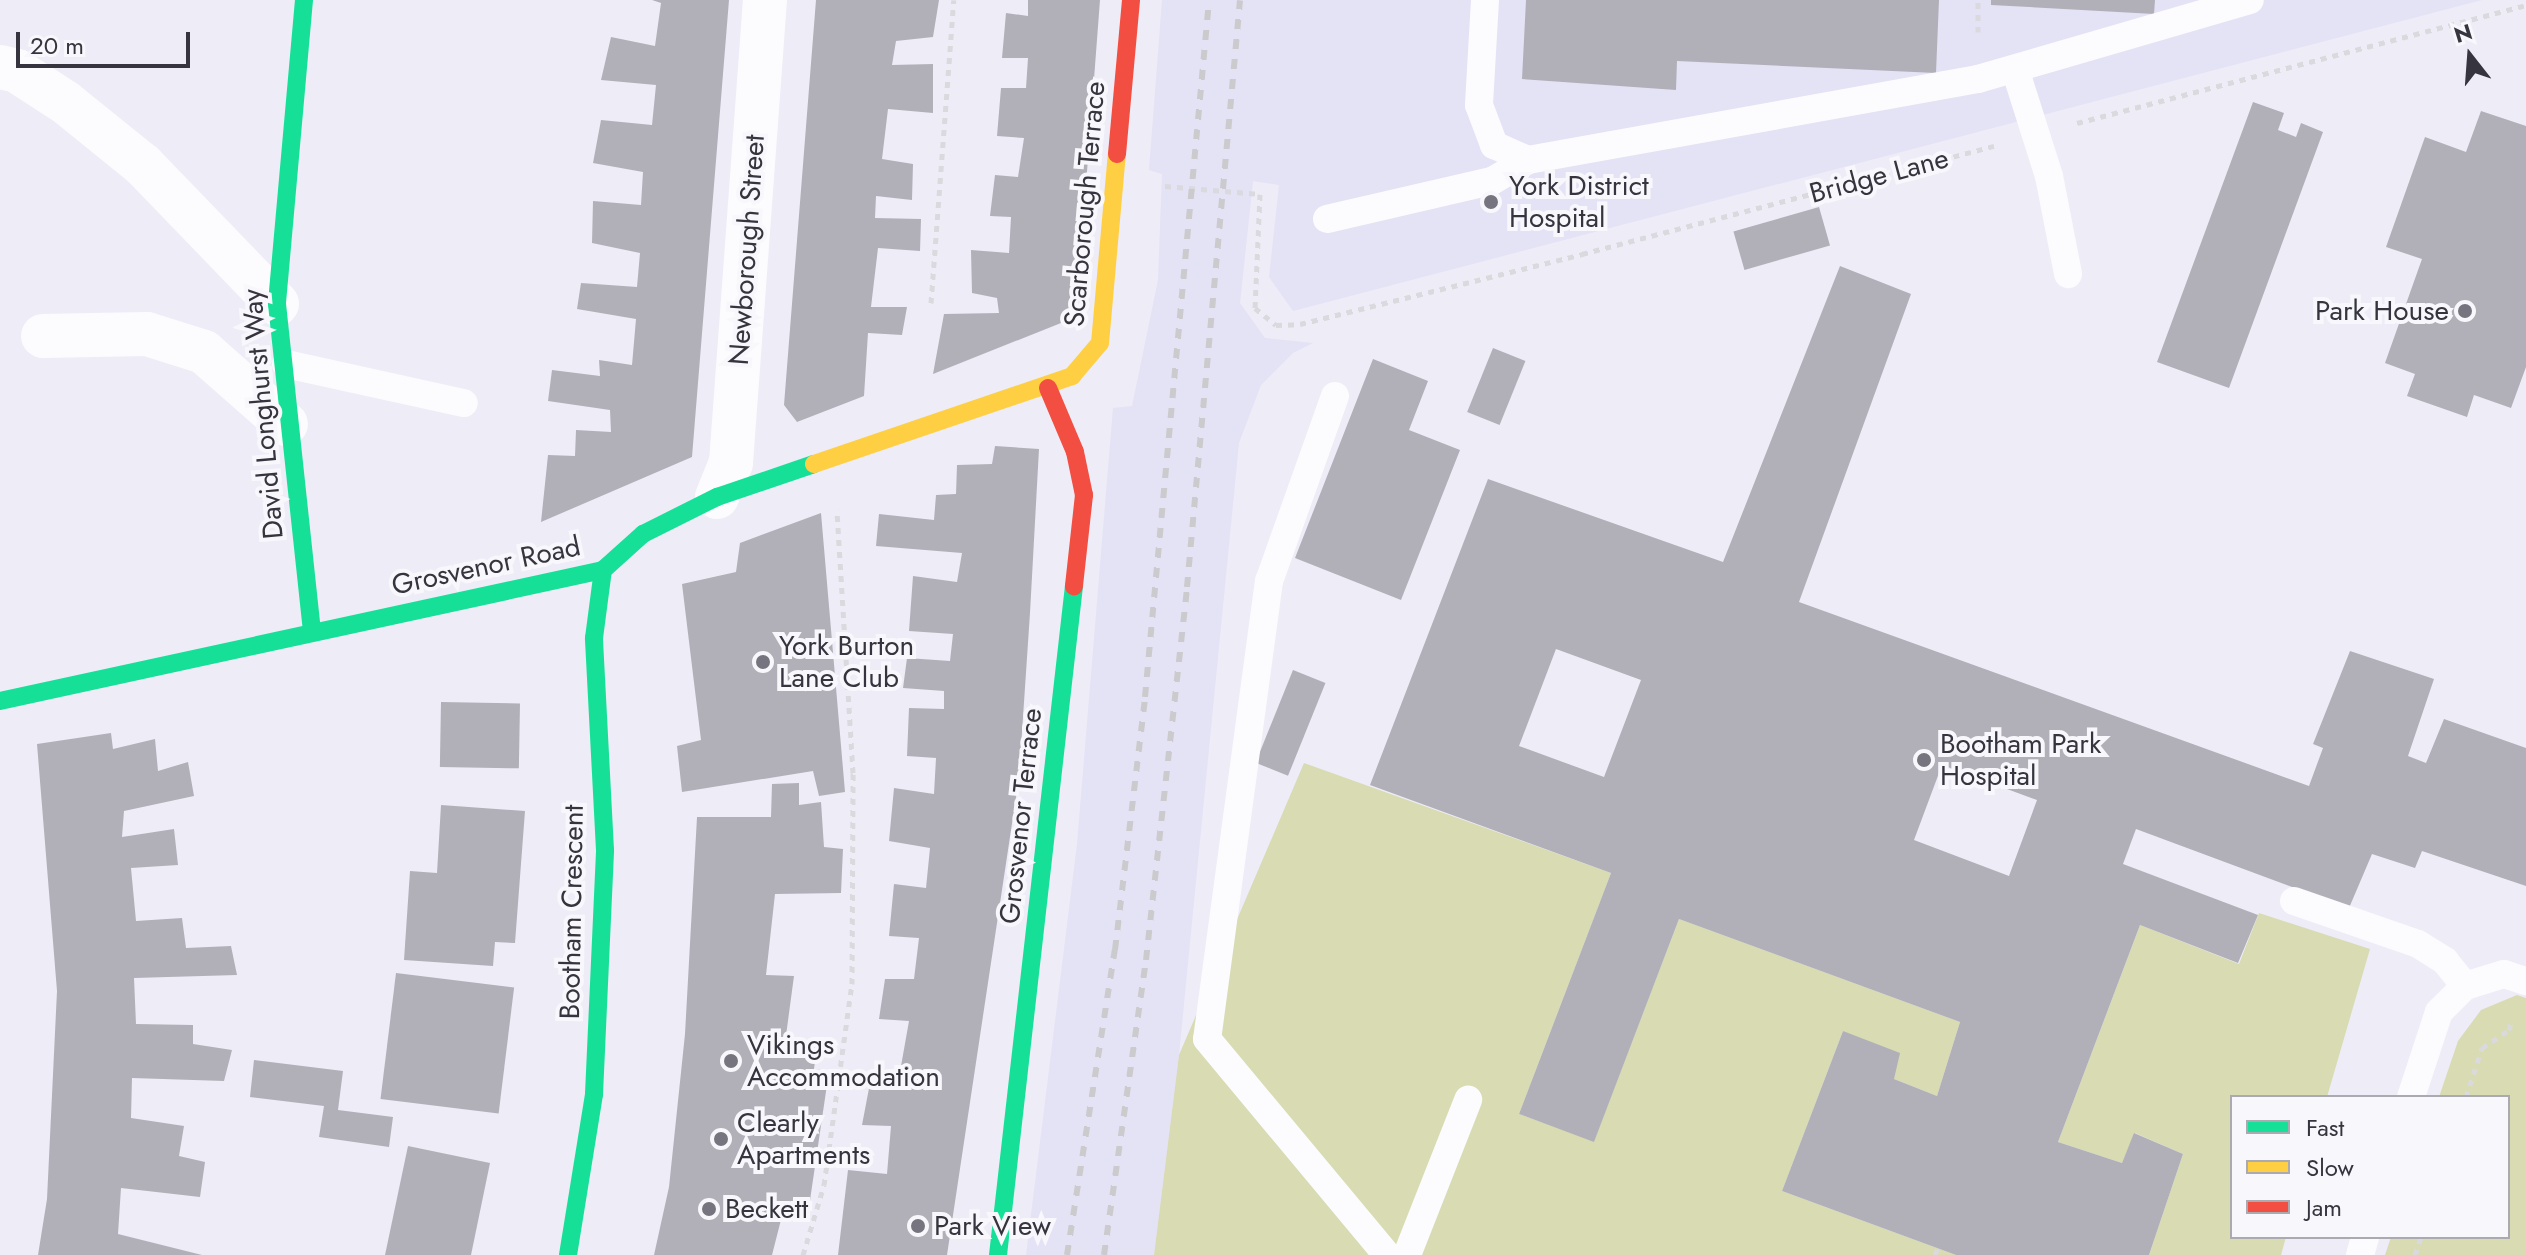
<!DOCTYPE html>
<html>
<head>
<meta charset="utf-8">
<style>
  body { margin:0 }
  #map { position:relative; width:2526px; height:1255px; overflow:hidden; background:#eeecf7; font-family:Jost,sans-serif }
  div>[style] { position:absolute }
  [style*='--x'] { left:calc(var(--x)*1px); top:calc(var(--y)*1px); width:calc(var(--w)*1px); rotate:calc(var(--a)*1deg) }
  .built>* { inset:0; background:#e4e2f5 }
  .green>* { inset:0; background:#d9dbb3 }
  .building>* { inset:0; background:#b1b0b8; transform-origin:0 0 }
  .path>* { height:5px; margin-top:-2.5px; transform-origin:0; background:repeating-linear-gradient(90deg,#dad9dd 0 6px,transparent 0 12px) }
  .lane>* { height:28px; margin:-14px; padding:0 14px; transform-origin:14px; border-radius:14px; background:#fcfcfe }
  .street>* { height:44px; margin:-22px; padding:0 22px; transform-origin:22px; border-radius:22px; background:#fcfcfe }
  .fast>* { height:18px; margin:-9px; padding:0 9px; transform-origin:9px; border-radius:9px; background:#16e098 }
  .slow>* { height:18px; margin:-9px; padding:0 9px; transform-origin:9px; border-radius:9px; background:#ffcf43 }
  .jam>* { height:18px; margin:-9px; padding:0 9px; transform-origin:9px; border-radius:9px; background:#f24e42 }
  .rail>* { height:6px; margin-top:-3px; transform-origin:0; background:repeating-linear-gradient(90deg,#cbcbcd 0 10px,transparent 0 20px) }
  .dots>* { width:22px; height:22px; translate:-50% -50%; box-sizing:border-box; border:4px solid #f8f8fc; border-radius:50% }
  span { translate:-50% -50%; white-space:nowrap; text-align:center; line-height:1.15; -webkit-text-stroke:8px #f8f8fc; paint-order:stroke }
  .street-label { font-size:28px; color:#36353f }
  .poi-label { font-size:28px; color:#36353f }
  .left { translate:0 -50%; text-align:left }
  .right { translate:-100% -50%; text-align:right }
  .legend { position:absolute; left:2230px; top:1095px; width:280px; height:144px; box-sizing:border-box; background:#f8f8fc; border:2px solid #aaaab0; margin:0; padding:10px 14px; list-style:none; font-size:24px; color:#36353f }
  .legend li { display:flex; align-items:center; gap:16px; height:40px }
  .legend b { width:40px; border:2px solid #aaaab0 }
  .north { position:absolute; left:2430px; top:16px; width:80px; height:80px; -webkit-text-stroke:6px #f8f8fc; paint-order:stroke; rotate:343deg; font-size:22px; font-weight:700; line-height:32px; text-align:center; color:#36353f }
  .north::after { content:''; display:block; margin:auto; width:28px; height:36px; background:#36353f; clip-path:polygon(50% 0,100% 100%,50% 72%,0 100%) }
  .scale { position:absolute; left:16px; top:32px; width:174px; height:36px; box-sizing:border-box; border:4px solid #36353f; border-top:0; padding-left:10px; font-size:24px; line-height:28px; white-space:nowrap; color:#36353f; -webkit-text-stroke:6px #f8f8fc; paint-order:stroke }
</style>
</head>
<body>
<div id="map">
  <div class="built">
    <div style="clip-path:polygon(1162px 0,2482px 0,1293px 311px,1269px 277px,1279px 185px,1253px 181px,1240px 303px,1265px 338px,1313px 343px,1293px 353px,1261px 385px,1239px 443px,1179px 1055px,1154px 1255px,1026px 1255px,1077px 844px,1113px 408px,1132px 406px,1158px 280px,1162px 174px,1149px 170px)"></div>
  </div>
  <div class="green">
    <div style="clip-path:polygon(1304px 763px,1611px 873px,1519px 1114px,1594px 1141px,1679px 919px,1960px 1022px,1937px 1096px,1894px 1079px,1843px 1031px,1782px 1191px,1956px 1255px,1154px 1255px,1179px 1055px)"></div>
    <div style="clip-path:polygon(2259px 913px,2370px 949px,2327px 1097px,2232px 1097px,2232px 1237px,2286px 1237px,2281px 1255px,2149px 1255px,2183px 1154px,2135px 1133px,2122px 1163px,2058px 1142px,2140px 925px,2239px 964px)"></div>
    <div style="clip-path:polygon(2517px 995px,2526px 998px,2526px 1255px,2385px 1255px,2391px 1237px,2508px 1237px,2508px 1097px,2439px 1097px,2458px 1041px,2481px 1010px)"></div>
  </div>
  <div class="building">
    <div style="clip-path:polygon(652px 0,729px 0,692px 457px,541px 522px,548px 455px,575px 456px,576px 430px,611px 432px,610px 410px,548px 401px,552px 370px,600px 376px,599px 360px,632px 365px,636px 319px,577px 309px,581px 283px,637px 287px,640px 253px,592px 243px,593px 201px,641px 205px,643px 172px,593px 163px,601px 120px,652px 125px,656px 85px,601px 80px,611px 37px,655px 46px,661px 3px)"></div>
    <div style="clip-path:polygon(816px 0,939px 0,933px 37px,896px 41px,892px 65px,933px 64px,933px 113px,888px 109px,882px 159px,913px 164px,912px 200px,876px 196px,875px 218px,921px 219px,920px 251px,878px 248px,871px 307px,907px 307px,902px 335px,868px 333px,864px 396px,797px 422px,784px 405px)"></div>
    <div style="clip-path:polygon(1028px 0,1100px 0,1076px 317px,933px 374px,944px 314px,999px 313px,997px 298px,972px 293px,971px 250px,1009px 253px,1011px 217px,990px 216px,995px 175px,1018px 177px,1024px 138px,997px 136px,1001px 88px,1026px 88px,1028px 58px,1002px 58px,1006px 13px,1028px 16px)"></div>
    <div style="clip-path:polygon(1526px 0,1939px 0,1936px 73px,1677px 61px,1676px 90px,1522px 79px)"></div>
    <div style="clip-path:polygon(1991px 0,2155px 0,2154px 14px,1991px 5px)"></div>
    <div style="clip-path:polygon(2253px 102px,2284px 113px,2278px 130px,2296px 137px,2301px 123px,2323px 132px,2229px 388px,2157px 362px)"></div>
    <div style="clip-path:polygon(2481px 111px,2526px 126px,2526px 367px,2511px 408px,2474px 395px,2467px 417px,2407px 396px,2415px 374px,2385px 363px,2422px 259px,2386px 247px,2425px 137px,2466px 152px)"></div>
    <div style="left:1819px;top:207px;width:40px;height:89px;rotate:74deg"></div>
    <div style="clip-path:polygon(evenodd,1840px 266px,1911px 294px,1799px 602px,2309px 786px,2323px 748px,2313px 744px,2350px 651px,2434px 679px,2408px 756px,2426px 763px,2444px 719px,2526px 748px,2526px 886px,2422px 851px,2415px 868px,2372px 854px,2349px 908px,2136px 829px,2123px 864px,2258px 915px,2238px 963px,2140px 925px,2058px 1142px,2122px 1163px,2134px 1133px,2183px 1154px,2149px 1255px,1956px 1255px,1782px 1191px,1843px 1031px,1900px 1053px,1894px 1079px,1937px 1096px,1960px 1022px,1679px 919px,1594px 1142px,1519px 1114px,1611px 873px,1370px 785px,1488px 479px,1723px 562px,1840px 266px,1556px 649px,1641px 680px,1604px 777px,1519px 746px,1556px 649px,1840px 266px,1942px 765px,2037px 800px,2009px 876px,1914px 840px,1942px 765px)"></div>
    <div style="left:1493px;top:348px;width:35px;height:69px;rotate:22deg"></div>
    <div style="clip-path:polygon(1373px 359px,1428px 381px,1409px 430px,1460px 450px,1401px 600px,1295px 558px)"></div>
    <div style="clip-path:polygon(995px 446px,1039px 449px,1030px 613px,1019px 777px,947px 1255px,838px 1255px,848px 1170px,887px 1174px,891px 1126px,862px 1125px,870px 1083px,898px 1083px,909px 1021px,879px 1019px,885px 979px,914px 979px,919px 938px,889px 936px,894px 884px,926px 888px,930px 848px,889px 841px,894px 788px,934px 794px,936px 758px,907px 756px,909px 708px,944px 709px,944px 691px,903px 688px,907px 658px,950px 661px,953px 634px,909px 631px,913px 576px,957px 582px,962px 553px,876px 546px,879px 514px,934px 520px,936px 495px,956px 494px,957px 465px,992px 464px)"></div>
    <div style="clip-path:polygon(821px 513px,845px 792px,819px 796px,813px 771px,682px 792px,677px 746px,701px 740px,682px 584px,736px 572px,740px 543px)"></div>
    <div style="left:1293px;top:670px;width:35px;height:100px;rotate:22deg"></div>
    <div style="left:441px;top:702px;width:79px;height:65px;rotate:1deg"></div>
    <div style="clip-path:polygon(111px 733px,113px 749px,155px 739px,158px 771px,188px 762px,194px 796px,124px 811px,122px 837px,174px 829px,178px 865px,131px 868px,136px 921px,182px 918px,186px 948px,231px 946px,237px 975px,134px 978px,136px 1024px,193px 1025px,193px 1044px,232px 1050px,224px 1081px,132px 1078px,131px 1118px,184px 1126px,179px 1156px,205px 1162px,200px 1197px,121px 1188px,118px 1234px,202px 1255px,38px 1255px,47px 1199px,57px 991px,37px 744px)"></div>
    <div style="clip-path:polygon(799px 783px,799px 805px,821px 802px,824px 847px,843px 849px,841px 893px,775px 894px,766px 975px,794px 976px,785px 1043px,817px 1046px,814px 1069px,829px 1071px,809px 1207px,784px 1208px,772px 1255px,654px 1255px,669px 1187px,685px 1034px,697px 817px,771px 817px,772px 784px)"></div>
    <div style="clip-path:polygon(441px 805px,525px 811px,515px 943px,495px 942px,493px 966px,404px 960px,410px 871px,437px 873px)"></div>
    <div style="left:396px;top:973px;width:119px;height:127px;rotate:7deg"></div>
    <div style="clip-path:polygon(254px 1060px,343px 1071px,338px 1110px,393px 1117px,389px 1147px,319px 1137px,324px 1106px,250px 1097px)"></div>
    <div style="clip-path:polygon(408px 1146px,490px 1163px,471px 1255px,385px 1255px)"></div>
  </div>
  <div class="path">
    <div style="--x:1978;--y:32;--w:32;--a:-90"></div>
    <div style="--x:2077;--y:123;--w:464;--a:-14.7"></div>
    <div style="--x:1165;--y:186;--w:95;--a:4.8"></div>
    <div style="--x:1260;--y:194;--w:114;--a:92.5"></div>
    <div style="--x:1255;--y:308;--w:27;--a:39"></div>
    <div style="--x:1276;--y:325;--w:24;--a:-2"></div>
    <div style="--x:1300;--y:324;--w:291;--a:-13.9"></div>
    <div style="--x:1582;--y:254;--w:426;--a:-14.7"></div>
    <div style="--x:931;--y:303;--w:304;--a:-85.7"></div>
    <div style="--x:2466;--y:1097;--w:52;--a:-71.9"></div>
    <div style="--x:2482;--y:1048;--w:32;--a:-34"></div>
    <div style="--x:2509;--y:1030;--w:7;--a:-74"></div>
    <div style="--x:803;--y:1255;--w:73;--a:-73.3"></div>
    <div style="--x:824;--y:1185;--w:203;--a:-82.1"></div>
    <div style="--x:852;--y:984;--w:211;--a:-89.7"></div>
    <div style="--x:853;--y:773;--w:264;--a:-93.5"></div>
    <div style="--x:1935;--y:1255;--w:8;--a:-67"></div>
    <div style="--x:2415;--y:1255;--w:19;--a:-72"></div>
  </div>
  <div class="lane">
    <div style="--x:1485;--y:0;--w:105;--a:93.3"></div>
    <div style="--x:1479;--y:105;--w:43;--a:69.4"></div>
    <div style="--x:1494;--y:145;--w:37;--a:24"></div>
    <div style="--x:1528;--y:160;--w:457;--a:-10.2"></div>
    <div style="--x:1978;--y:79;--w:283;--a:-16.2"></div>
    <div style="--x:2015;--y:69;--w:112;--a:72.4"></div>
    <div style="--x:2049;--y:176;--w:100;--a:79"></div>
    <div style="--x:1327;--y:219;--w:169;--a:-13"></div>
    <div style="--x:1492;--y:181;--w:42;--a:-30.3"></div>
    <div style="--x:286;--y:364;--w:182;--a:12.4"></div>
    <div style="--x:1335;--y:396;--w:196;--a:109.6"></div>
    <div style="--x:1269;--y:581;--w:462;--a:97.7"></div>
    <div style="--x:1207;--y:1039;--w:281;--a:50.2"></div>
    <div style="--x:2294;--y:901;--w:131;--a:19.1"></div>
    <div style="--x:2418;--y:944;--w:32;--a:32"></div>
    <div style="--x:2445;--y:961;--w:32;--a:51"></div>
    <div style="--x:2411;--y:1097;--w:89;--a:-71.8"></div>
    <div style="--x:2439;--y:1012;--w:37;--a:-45"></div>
    <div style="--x:2465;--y:986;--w:41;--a:-17.1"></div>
    <div style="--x:2504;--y:974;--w:23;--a:18"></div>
    <div style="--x:1407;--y:1255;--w:167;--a:-68.5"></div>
    <div style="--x:2360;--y:1255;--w:19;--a:-74"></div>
  </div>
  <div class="street">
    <div style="--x:0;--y:67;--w:17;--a:13"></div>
    <div style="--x:17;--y:71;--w:57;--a:32.9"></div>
    <div style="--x:65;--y:102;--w:100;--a:38.9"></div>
    <div style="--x:143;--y:165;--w:193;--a:46"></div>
    <div style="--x:43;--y:336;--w:104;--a:-1.1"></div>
    <div style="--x:147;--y:334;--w:60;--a:17.5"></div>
    <div style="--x:204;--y:352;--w:109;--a:41.3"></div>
    <div style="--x:717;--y:497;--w:37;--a:-68"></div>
    <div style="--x:731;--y:463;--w:464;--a:-85.8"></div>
  </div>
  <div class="fast">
    <div style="--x:304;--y:0;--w:305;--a:95.1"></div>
    <div style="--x:277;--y:304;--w:330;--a:83.9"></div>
    <div style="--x:0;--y:701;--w:617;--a:-12.26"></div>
    <div style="--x:603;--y:570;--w:54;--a:-42"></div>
    <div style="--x:643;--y:534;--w:83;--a:-26.6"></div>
    <div style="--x:717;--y:497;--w:102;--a:-18.8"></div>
    <div style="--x:568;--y:1255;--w:163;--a:-80.8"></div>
    <div style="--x:594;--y:1094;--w:244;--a:-87.4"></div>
    <div style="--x:605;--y:850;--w:212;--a:-93"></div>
    <div style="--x:594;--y:638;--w:69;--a:-82.5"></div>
    <div style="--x:998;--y:1255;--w:673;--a:-83.52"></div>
  </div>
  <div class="slow">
    <div style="--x:814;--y:464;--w:273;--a:-18.8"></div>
    <div style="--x:1072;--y:376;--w:43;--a:-49.7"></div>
    <div style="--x:1100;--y:343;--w:190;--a:-84.9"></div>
  </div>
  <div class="jam">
    <div style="--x:1117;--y:154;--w:155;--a:-84.8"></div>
    <div style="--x:1048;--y:388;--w:69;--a:67.1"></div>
    <div style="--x:1075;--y:452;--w:44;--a:78.2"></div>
    <div style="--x:1084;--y:495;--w:92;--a:96.3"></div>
  </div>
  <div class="rail">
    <div style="--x:1067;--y:1255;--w:309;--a:-81.1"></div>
    <div style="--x:1115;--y:950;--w:255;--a:-83.2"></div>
    <div style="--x:1145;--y:697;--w:700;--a:-84.75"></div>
    <div style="--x:1104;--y:1255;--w:298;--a:-81.9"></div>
    <div style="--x:1146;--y:960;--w:375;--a:-83.7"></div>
    <div style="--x:1187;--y:587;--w:589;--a:-84.84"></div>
  </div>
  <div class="dots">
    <div style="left:1491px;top:202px;background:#76757f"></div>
    <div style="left:2465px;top:311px;background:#76757f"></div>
    <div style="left:763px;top:662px;background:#76757f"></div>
    <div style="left:1924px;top:760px;background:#76757f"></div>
    <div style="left:731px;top:1061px;background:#76757f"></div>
    <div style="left:721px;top:1139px;background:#76757f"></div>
    <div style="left:709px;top:1209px;background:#76757f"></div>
    <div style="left:918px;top:1226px;background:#76757f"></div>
  </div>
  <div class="street-label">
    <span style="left:1879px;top:176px;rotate:-15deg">Bridge Lane</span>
    <span style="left:1085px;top:204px;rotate:-85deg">Scarborough Terrace</span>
    <span style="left:747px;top:250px;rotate:-86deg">Newborough Street</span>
    <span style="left:263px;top:414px;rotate:-95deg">David Longhurst Way</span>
    <span style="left:486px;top:566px;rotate:-12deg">Grosvenor Road</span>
    <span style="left:1021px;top:816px;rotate:-84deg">Grosvenor Terrace</span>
    <span style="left:572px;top:912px;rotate:-89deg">Bootham Crescent</span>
  </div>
  <div class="poi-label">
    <span class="left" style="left:1509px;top:202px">York District<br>Hospital</span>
    <span class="right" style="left:2449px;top:311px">Park House</span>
    <span class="left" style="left:779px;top:662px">York Burton<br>Lane Club</span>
    <span class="left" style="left:1940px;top:760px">Bootham Park<br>Hospital</span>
    <span class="left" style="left:747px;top:1061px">Vikings<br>Accommodation</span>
    <span class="left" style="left:737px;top:1139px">Clearly<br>Apartments</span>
    <span class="left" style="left:725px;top:1209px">Beckett</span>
    <span class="left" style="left:934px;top:1226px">Park View</span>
  </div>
  <ul class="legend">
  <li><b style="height:10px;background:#16e098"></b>Fast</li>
  <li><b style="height:10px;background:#ffcf43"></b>Slow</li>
  <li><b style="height:10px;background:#f24e42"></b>Jam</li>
  </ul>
  <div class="north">N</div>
  <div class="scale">20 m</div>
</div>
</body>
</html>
